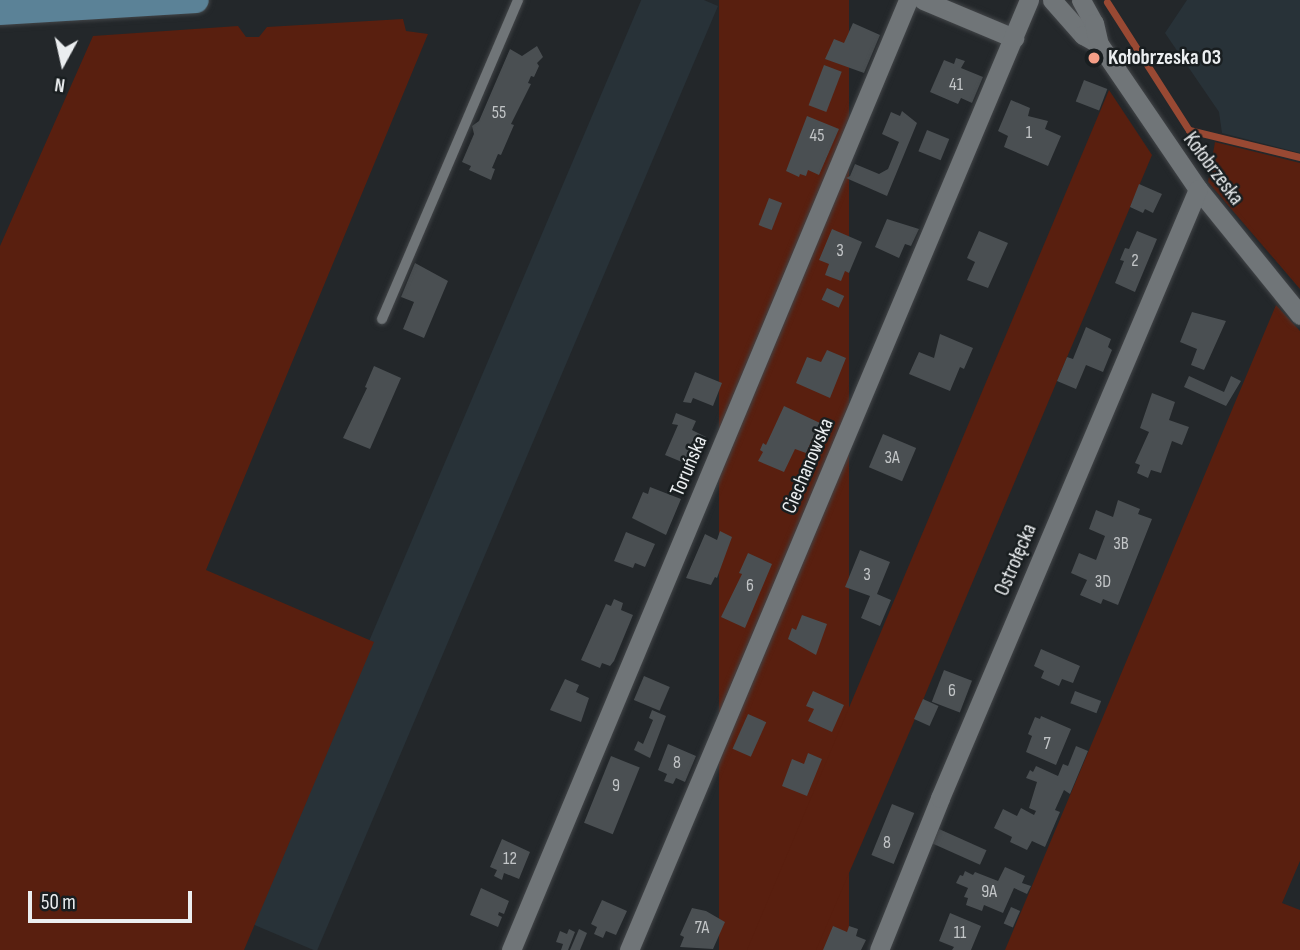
<!DOCTYPE html>
<html>
<head>
<meta charset="utf-8">
<style>
  body { margin:0 }
  #map { position:relative; width:1300px; height:950px; overflow:hidden; background:#23272a; font-family:"Sofia Sans Condensed",sans-serif }
  div>[style] { position:absolute }
  [style*='--x'] { left:calc(var(--x)*1px); top:calc(var(--y)*1px); width:calc(var(--w)*1px); rotate:calc(var(--a)*1deg) }
  .built>* { inset:0; background:#283238; transform-origin:0 0 }
  .green>* { inset:0; background:#591f0f; transform-origin:0 0 }
  .stream>* { height:7px; margin:-3.5px; padding:0 3.5px; transform-origin:3.5px; border-radius:3.5px; background:#994933 }
  .building>* { inset:0; background:#4a4f52; transform-origin:0 0 }
  .roads { filter:drop-shadow(0 0 2px #424548) drop-shadow(0 0 2px #424548) }
  .service>* { height:10px; margin:-5px; padding:0 5px; transform-origin:5px; border-radius:5px; background:#707578 }
  .minor>* { height:19px; margin:-9.5px; padding:0 9.5px; transform-origin:9.5px; border-radius:9.5px; background:#707578 }
  .secondary>* { height:26px; margin:-13px; padding:0 13px; transform-origin:13px; border-radius:13px; background:#5b8297 }
  .dots>* { width:19px; height:19px; translate:-50% -50%; box-sizing:border-box; border:4px solid #191e20; border-radius:50% }
  span { translate:-50% -50%; white-space:nowrap; text-align:center; line-height:1.15; -webkit-text-stroke:5px #191e20; paint-order:stroke }
  .number-label { font-size:18px; color:#c3c6c8 }
  .number-label span { -webkit-text-stroke-width:0 }
  .poi-label { font-size:21px; color:#ebeef0; font-weight:700 }
  .left { translate:0 -50%; text-align:left }
  .street-label { font-size:21px; color:#ebeef0 }
  .north { position:absolute; left:28px; top:28px; width:70px; height:70px; -webkit-text-stroke:5px #191e20; paint-order:stroke; rotate:188deg; font-size:19px; font-weight:700; line-height:28px; text-align:center; color:#ebeef0 }
  .north::after { content:''; display:block; margin:auto; width:24px; height:32px; background:#ebeef0; clip-path:polygon(50% 0,100% 100%,50% 72%,0 100%) }
  .scale { position:absolute; left:28px; top:891px; width:164px; height:32px; box-sizing:border-box; border:4px solid #ebeef0; border-top:0; padding-left:9px; font-size:21px; line-height:24px; white-space:nowrap; color:#ebeef0; -webkit-text-stroke:5px #191e20; paint-order:stroke }
</style>
</head>
<body>
<div id="map">
  <div class="built">
    <div style="clip-path:polygon(1187px 0,1300px 0,1300px 153px,1222px 133px,1219px 112px,1165px 33px)"></div>
    <div style="left:718px;top:6px;width:1027px;height:73px;rotate:113deg"></div>
  </div>
  <div class="green">
    <div style="left:719px;top:0;width:130px;height:1033px"></div>
    <div style="clip-path:polygon(403px 19px,406px 31px,428px 34px,206px 570px,374px 642px,244px 950px,0 950px,0 246px,93px 36px,238px 26px,246px 37px,259px 37px,267px 27px)"></div>
    <div style="clip-path:polygon(1109px 90px,1152px 155px,915px 719px,816px 950px,747px 950px)"></div>
    <div style="clip-path:polygon(1215px 142px,1300px 163px,1300px 289px,1208px 182px)"></div>
    <div style="clip-path:polygon(1276px 305px,1300px 331px,1300px 861px,1282px 903px,1300px 910px,1300px 950px,1005px 950px)"></div>
  </div>
  <div class="stream">
    <div style="--x:1107;--y:2;--w:152;--a:57.4"></div>
    <div style="--x:1189;--y:130;--w:114;--a:13.7"></div>
  </div>
  <div class="building">
    <div style="clip-path:polygon(853px 23px,880px 35px,864px 73px,825px 59px,834px 39px,844px 43px)"></div>
    <div style="clip-path:polygon(537px 46px,543px 57px,537px 63px,539px 66px,534px 77px,531px 76px,528px 83px,531px 84px,511px 124px,514px 125px,501px 155px,498px 154px,492px 168px,495px 169px,491px 180px,469px 170px,471px 166px,462px 162px,474px 134px,472px 126px,479px 121px,510px 49px,522px 56px)"></div>
    <div style="clip-path:polygon(956px 58px,965px 61px,961px 68px,983px 77px,972px 103px,961px 98px,958px 104px,930px 92px,944px 60px,954px 64px)"></div>
    <div style="left:824px;top:65px;width:19px;height:43px;rotate:21deg"></div>
    <div style="left:1084px;top:80px;width:25px;height:23px;rotate:21deg"></div>
    <div style="clip-path:polygon(1011px 100px,1030px 108px,1028px 116px,1048px 121px,1045px 129px,1061px 136px,1048px 166px,1004px 147px,1008px 136px,998px 131px)"></div>
    <div style="clip-path:polygon(902px 111px,917px 123px,887px 196px,846px 178px,850px 176px,855px 164px,879px 174px,888px 169px,899px 142px,882px 134px,891px 112px,900px 116px)"></div>
    <div style="clip-path:polygon(807px 116px,839px 129px,819px 175px,808px 170px,806px 176px,800px 174px,799px 177px,786px 171px)"></div>
    <div style="left:927px;top:130px;width:24px;height:23px;rotate:22deg"></div>
    <div style="clip-path:polygon(1139px 184px,1162px 194px,1153px 213px,1145px 209px,1143px 213px,1130px 207px)"></div>
    <div style="left:769px;top:198px;width:14px;height:29px;rotate:21deg"></div>
    <div style="clip-path:polygon(887px 219px,919px 229px,911px 246px,905px 244px,899px 258px,875px 247px)"></div>
    <div style="clip-path:polygon(832px 229px,862px 242px,849px 273px,845px 271px,841px 281px,825px 275px,829px 264px,819px 260px)"></div>
    <div style="clip-path:polygon(979px 231px,1008px 243px,988px 288px,967px 280px,975px 262px,967px 258px)"></div>
    <div style="clip-path:polygon(1137px 231px,1157px 239px,1135px 292px,1115px 283px,1124px 261px,1120px 260px,1125px 248px,1129px 249px)"></div>
    <div style="clip-path:polygon(415px 263px,448px 281px,424px 338px,403px 329px,414px 302px,401px 297px)"></div>
    <div style="left:827px;top:288px;width:19px;height:13px;rotate:25deg"></div>
    <div style="clip-path:polygon(1192px 312px,1226px 321px,1204px 370px,1191px 365px,1197px 349px,1180px 342px)"></div>
    <div style="clip-path:polygon(1086px 327px,1111px 339px,1108px 347px,1112px 350px,1103px 372px,1086px 365px,1076px 389px,1057px 381px,1067px 357px,1073px 359px)"></div>
    <div style="clip-path:polygon(940px 334px,973px 348px,964px 369px,960px 367px,950px 391px,909px 374px,919px 352px,934px 358px)"></div>
    <div style="clip-path:polygon(827px 350px,846px 358px,830px 398px,796px 383px,807px 357px,821px 362px)"></div>
    <div style="clip-path:polygon(374px 366px,401px 378px,370px 449px,343px 438px,367px 388px,365px 387px)"></div>
    <div style="clip-path:polygon(695px 372px,722px 383px,713px 406px,693px 398px,691px 403px,683px 402px)"></div>
    <div style="clip-path:polygon(1189px 376px,1224px 392px,1231px 376px,1241px 381px,1226px 406px,1184px 387px)"></div>
    <div style="clip-path:polygon(1152px 393px,1175px 402px,1169px 420px,1189px 427px,1182px 445px,1172px 441px,1161px 473px,1151px 470px,1148px 478px,1137px 473px,1140px 465px,1135px 463px,1149px 432px,1140px 428px)"></div>
    <div style="clip-path:polygon(784px 406px,820px 423px,806px 453px,795px 449px,784px 472px,758px 461px,763px 452px,760px 450px,763px 443px,766px 445px)"></div>
    <div style="clip-path:polygon(676px 413px,696px 421px,692px 430px,706px 437px,694px 467px,665px 455px,678px 425px,672px 424px)"></div>
    <div style="left:883px;top:434px;width:36px;height:36px;rotate:23deg"></div>
    <div style="clip-path:polygon(650px 487px,681px 499px,666px 535px,632px 518px,643px 492px,648px 494px)"></div>
    <div style="clip-path:polygon(1118px 500px,1140px 509px,1138px 514px,1152px 519px,1118px 605px,1103px 599px,1101px 604px,1080px 595px,1087px 580px,1071px 573px,1079px 553px,1096px 560px,1105px 536px,1089px 529px,1096px 510px,1113px 517px)"></div>
    <div style="clip-path:polygon(720px 531px,732px 537px,717px 578px,715px 577px,711px 585px,686px 578px,705px 534px,717px 540px)"></div>
    <div style="clip-path:polygon(626px 532px,655px 544px,645px 567px,635px 563px,633px 568px,614px 561px)"></div>
    <div style="clip-path:polygon(860px 550px,890px 562px,877px 594px,891px 600px,880px 626px,861px 618px,870px 596px,845px 587px)"></div>
    <div style="clip-path:polygon(748px 553px,772px 564px,745px 628px,721px 617px,742px 574px,739px 573px)"></div>
    <div style="clip-path:polygon(614px 599px,623px 603px,621px 610px,633px 615px,614px 661px,610px 666px,602px 663px,600px 668px,581px 660px,606px 604px,611px 606px)"></div>
    <div style="clip-path:polygon(802px 615px,827px 624px,816px 655px,788px 639px,792px 628px,796px 630px)"></div>
    <div style="clip-path:polygon(1041px 649px,1080px 666px,1073px 683px,1062px 679px,1059px 686px,1041px 678px,1044px 671px,1034px 666px)"></div>
    <div style="left:944px;top:670px;width:30px;height:34px;rotate:21deg"></div>
    <div style="left:644px;top:676px;width:28px;height:26px;rotate:23deg"></div>
    <div style="clip-path:polygon(565px 679px,579px 685px,576px 692px,589px 698px,581px 722px,550px 710px)"></div>
    <div style="clip-path:polygon(813px 691px,844px 705px,832px 732px,808px 721px,814px 709px,806px 706px)"></div>
    <div style="left:1075px;top:691px;width:28px;height:13px;rotate:21deg"></div>
    <div style="left:923px;top:699px;width:17px;height:22px;rotate:24deg"></div>
    <div style="clip-path:polygon(652px 710px,666px 716px,650px 758px,634px 750px,638px 741px,643px 744px,653px 720px,649px 718px)"></div>
    <div style="left:748px;top:714px;width:20px;height:38px;rotate:24deg"></div>
    <div style="clip-path:polygon(1041px 716px,1071px 729px,1056px 765px,1026px 752px,1032px 736px,1028px 734px,1035px 717px,1040px 719px)"></div>
    <div style="clip-path:polygon(668px 744px,696px 756px,685px 782px,676px 778px,673px 784px,664px 781px,667px 774px,658px 770px)"></div>
    <div style="clip-path:polygon(1076px 746px,1088px 751px,1070px 794px,1064px 790px,1055px 810px,1060px 812px,1045px 847px,1032px 841px,1027px 850px,1010px 842px,1012px 837px,994px 828px,1003px 809px,1017px 816px,1021px 808px,1034px 815px,1036px 811px,1029px 808px,1037px 782px,1026px 778px,1030px 770px,1033px 772px,1036px 766px,1058px 776px,1063px 764px,1068px 766px)"></div>
    <div style="clip-path:polygon(808px 753px,822px 759px,807px 796px,782px 786px,792px 759px,804px 764px)"></div>
    <div style="left:611px;top:756px;width:31px;height:72px;rotate:22deg"></div>
    <div style="left:892px;top:804px;width:24px;height:55px;rotate:22deg"></div>
    <div style="left:939px;top:829px;width:52px;height:16px;rotate:24deg"></div>
    <div style="clip-path:polygon(502px 839px,530px 852px,519px 879px,504px 873px,502px 880px,494px 876px,497px 870px,490px 867px)"></div>
    <div style="clip-path:polygon(1005px 867px,1025px 876px,1022px 883px,1031px 886px,1027px 894px,1014px 888px,1003px 913px,984px 905px,982px 911px,966px 905px,968px 898px,964px 897px,968px 888px,956px 883px,960px 875px,963px 876px,965px 871px,973px 875px,975px 872px,998px 881px)"></div>
    <div style="clip-path:polygon(481px 888px,509px 901px,504px 914px,499px 912px,498px 915px,502px 917px,498px 927px,470px 915px)"></div>
    <div style="clip-path:polygon(602px 900px,627px 911px,616px 935px,606px 931px,603px 938px,594px 934px,597px 927px,591px 924px)"></div>
    <div style="left:1011px;top:907px;width:10px;height:18px;rotate:24deg"></div>
    <div style="clip-path:polygon(692px 908px,706px 911px,725px 922px,713px 949px,680px 947px,684px 937px,680px 935px)"></div>
    <div style="clip-path:polygon(950px 913px,981px 926px,971px 950px,952px 950px,954px 947px,939px 941px)"></div>
    <div style="clip-path:polygon(833px 926px,847px 932px,849px 926px,858px 929px,856px 936px,866px 940px,861px 950px,823px 950px)"></div>
    <div style="clip-path:polygon(569px 929px,575px 932px,568px 950px,561px 950px,563px 944px,556px 942px,560px 931px,567px 934px)"></div>
    <div style="clip-path:polygon(579px 929px,587px 933px,580px 950px,570px 950px)"></div>
  </div>
  <div class="roads">
    <div class="service">
      <div style="--x:382;--y:319;--w:347;--a:-66.9"></div>
    </div>
    <div class="minor">
      <div style="--x:923;--y:0;--w:99;--a:22.7"></div>
      <div style="--x:1052;--y:0;--w:47;--a:48.5"></div>
      <div style="--x:1083;--y:35;--w:18;--a:29"></div>
      <div style="--x:1099;--y:44;--w:176;--a:55.7"></div>
      <div style="--x:1198;--y:189;--w:162;--a:51"></div>
      <div style="--x:1081;--y:0;--w:26;--a:61"></div>
      <div style="--x:1094;--y:23;--w:22;--a:77"></div>
      <div style="--x:511;--y:950;--w:1030;--a:-67.32"></div>
      <div style="--x:629;--y:950;--w:1031;--a:-67.17"></div>
      <div style="--x:879;--y:950;--w:164;--a:-68.1"></div>
      <div style="--x:940;--y:798;--w:661;--a:-67.04"></div>
    </div>
    <div class="secondary">
      <div style="--x:0;--y:12;--w:196;--a:-3.5"></div>
    </div>
  </div>
  <div class="dots">
    <div style="left:1094px;top:58px;background:#f49e87"></div>
  </div>
  <div class="number-label">
    <span style="left:956px;top:85px">41</span>
    <span style="left:499px;top:113px">55</span>
    <span style="left:1029px;top:133px">1</span>
    <span style="left:817px;top:136px">45</span>
    <span style="left:840px;top:251px">3</span>
    <span style="left:1135px;top:261px">2</span>
    <span style="left:892px;top:458px">3A</span>
    <span style="left:1121px;top:544px">3B</span>
    <span style="left:867px;top:575px">3</span>
    <span style="left:1103px;top:582px">3D</span>
    <span style="left:750px;top:586px">6</span>
    <span style="left:952px;top:691px">6</span>
    <span style="left:1047px;top:744px">7</span>
    <span style="left:677px;top:763px">8</span>
    <span style="left:616px;top:786px">9</span>
    <span style="left:887px;top:843px">8</span>
    <span style="left:510px;top:859px">12</span>
    <span style="left:989px;top:892px">9A</span>
    <span style="left:702px;top:928px">7A</span>
    <span style="left:960px;top:933px">11</span>
  </div>
  <div class="poi-label">
    <span class="left" style="left:1108px;top:58px">Kołobrzeska 03</span>
  </div>
  <div class="street-label">
    <span style="left:1213px;top:169px;rotate:53deg">Kołobrzeska</span>
    <span style="left:689px;top:466px;rotate:-67deg">Toruńska</span>
    <span style="left:808px;top:466px;rotate:-67deg">Ciechanowska</span>
    <span style="left:1016px;top:560px;rotate:-67deg">Ostrołęcka</span>
  </div>
  <div class="north">N</div>
  <div class="scale">50 m</div>
</div>
</body>
</html>
